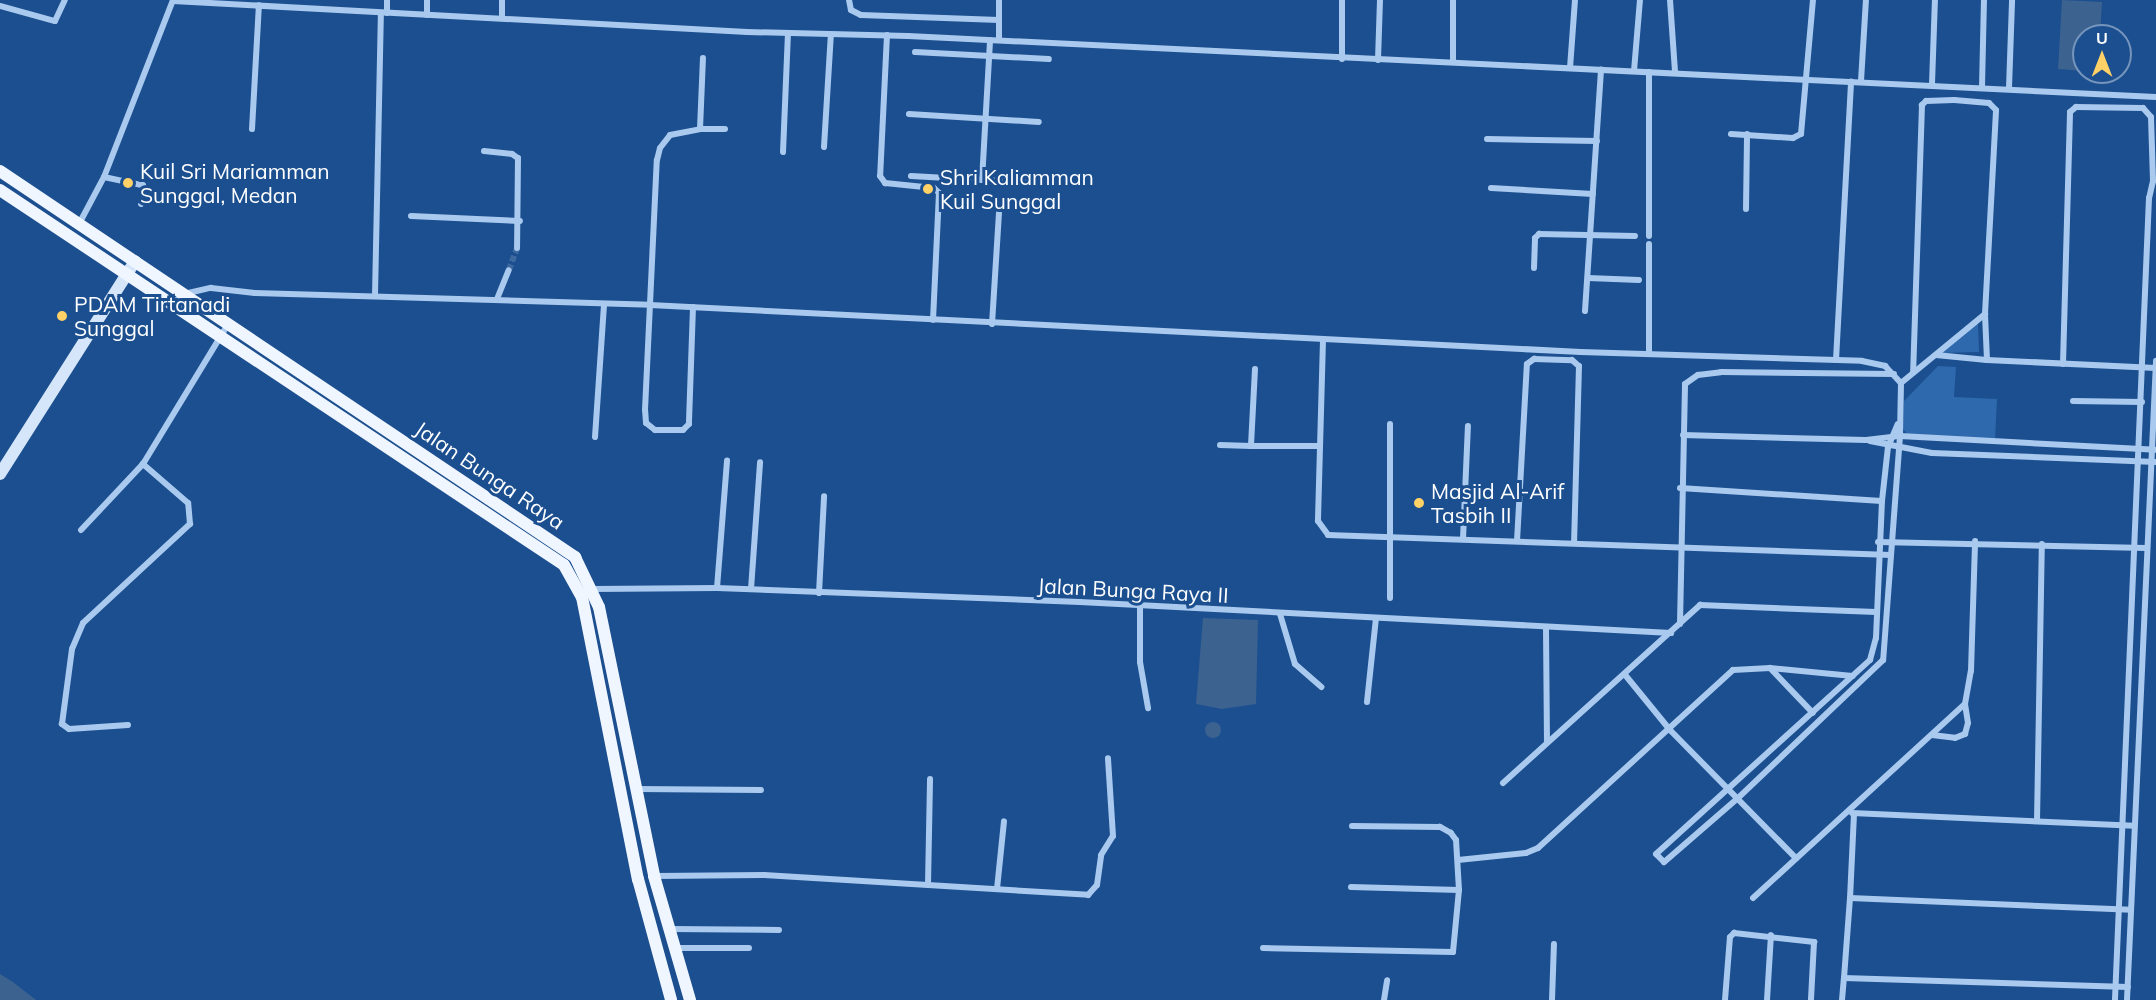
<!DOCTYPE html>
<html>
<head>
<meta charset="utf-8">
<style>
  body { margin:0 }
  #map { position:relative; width:2156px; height:1000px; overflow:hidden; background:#1b4f8f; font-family:Mulish,sans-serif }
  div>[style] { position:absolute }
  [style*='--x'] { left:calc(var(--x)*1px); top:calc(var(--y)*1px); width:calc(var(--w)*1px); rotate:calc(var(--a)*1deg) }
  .green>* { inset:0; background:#2e69ad }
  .water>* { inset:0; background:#3c6290 }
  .round { border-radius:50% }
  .street-tunnel>* { height:6px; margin-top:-3px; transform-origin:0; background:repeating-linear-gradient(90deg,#3d69a0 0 6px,transparent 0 9px) }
  .street>* { height:6px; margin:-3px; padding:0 3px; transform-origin:3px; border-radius:3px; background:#a9c9ee }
  .secondary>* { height:12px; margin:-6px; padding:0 6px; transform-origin:6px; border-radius:6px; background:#d6e6fa }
  .primary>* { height:12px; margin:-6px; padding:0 6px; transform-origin:6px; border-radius:6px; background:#f0f6ff }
  .dots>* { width:16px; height:16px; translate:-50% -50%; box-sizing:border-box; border:3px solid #1b4f8f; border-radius:50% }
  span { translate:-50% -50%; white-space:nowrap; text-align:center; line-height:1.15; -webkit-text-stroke:6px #1b4f8f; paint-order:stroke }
  .poi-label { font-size:21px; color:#fff }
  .left { translate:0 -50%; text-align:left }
  .street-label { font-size:21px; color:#fff }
  .north { position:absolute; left:2072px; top:24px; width:60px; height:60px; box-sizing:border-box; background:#1b4f8f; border:2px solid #7695bc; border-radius:50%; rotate:0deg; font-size:16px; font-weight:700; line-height:24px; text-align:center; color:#fff }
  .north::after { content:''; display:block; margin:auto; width:21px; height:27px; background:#ffd166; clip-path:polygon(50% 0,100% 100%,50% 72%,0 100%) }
</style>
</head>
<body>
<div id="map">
  <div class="green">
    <div style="clip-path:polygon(1978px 323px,1979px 352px,1941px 353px)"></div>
    <div style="clip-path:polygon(1938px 366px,1956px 367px,1954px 397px,1997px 399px,1995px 440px,1909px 436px,1903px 429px,1904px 401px)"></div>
  </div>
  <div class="water">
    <div style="clip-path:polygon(2062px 0,2102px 2px,2100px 36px,2084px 36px,2084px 71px,2058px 69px)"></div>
    <div style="clip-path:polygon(1203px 618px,1258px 620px,1256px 704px,1222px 709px,1196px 704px)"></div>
    <div class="round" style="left:1205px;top:722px;width:16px;height:16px"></div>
    <div style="clip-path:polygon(0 974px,13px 982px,36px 1000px,0 1000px)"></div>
  </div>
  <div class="street-tunnel">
    <div style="--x:509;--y:270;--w:23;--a:-70"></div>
  </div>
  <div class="street">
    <div style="--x:387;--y:0;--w:13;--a:90"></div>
    <div style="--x:427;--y:0;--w:15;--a:90"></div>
    <div style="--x:502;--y:0;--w:17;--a:90"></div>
    <div style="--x:849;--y:0;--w:10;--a:79"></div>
    <div style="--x:851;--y:10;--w:11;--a:27"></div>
    <div style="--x:861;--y:15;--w:138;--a:2.1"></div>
    <div style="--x:999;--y:0;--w:40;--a:90"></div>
    <div style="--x:1670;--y:0;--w:72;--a:86"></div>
    <div style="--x:173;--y:1;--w:575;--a:3.09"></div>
    <div style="--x:747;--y:32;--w:161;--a:1.4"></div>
    <div style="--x:908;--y:36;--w:1249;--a:2.8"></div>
    <div style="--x:0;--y:6;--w:57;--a:15.3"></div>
    <div style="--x:55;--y:21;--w:23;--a:-65"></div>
    <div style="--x:887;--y:35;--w:141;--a:92.8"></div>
    <div style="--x:880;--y:176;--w:9;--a:54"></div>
    <div style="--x:885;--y:183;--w:49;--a:5.8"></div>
    <div style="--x:934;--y:188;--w:7;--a:45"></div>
    <div style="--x:939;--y:193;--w:127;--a:92.7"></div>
    <div style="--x:915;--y:52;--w:134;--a:3"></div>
    <div style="--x:1342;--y:59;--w:59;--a:-90"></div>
    <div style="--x:1378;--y:60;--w:60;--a:-88.1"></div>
    <div style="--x:1453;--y:62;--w:62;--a:-90"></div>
    <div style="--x:1570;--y:68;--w:68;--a:-85.8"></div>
    <div style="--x:1634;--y:71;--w:71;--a:-85.2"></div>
    <div style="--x:1649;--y:72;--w:164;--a:90"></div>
    <div style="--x:1861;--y:81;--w:81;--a:-86.5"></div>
    <div style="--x:1932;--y:84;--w:84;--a:-88"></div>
    <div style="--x:1982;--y:87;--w:87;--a:-88.7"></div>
    <div style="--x:2009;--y:88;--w:88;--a:-88"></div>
    <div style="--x:909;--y:114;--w:130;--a:3.5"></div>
    <div style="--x:252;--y:129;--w:124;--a:-86.8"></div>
    <div style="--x:700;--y:129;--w:71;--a:-87.6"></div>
    <div style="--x:1731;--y:134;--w:62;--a:3.7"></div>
    <div style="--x:1793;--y:138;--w:9;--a:-27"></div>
    <div style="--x:1801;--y:134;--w:135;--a:-84.9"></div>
    <div style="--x:1487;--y:139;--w:110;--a:1"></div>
    <div style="--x:824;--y:147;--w:113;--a:-86.5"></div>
    <div style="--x:484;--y:151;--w:28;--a:6"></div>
    <div style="--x:512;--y:154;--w:7;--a:34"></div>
    <div style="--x:518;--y:158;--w:90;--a:90.6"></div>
    <div style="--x:783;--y:152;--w:119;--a:-87.6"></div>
    <div style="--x:911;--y:176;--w:124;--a:3.2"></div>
    <div style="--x:104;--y:177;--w:40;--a:12"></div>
    <div style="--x:143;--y:185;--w:9;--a:69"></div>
    <div style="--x:146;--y:193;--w:12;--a:114"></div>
    <div style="--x:982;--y:180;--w:140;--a:-86.7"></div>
    <div style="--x:1491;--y:188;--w:102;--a:3.4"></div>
    <div style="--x:1746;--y:209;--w:75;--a:-89.2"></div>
    <div style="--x:411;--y:216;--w:109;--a:2.6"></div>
    <div style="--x:79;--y:224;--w:53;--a:-62"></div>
    <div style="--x:104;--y:177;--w:190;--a:-68.7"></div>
    <div style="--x:1649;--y:244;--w:109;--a:90"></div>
    <div style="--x:1534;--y:268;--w:30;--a:-88"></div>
    <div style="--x:1535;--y:238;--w:6;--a:-45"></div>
    <div style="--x:1539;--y:234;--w:96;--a:1.2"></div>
    <div style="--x:1588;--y:278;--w:51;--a:2.2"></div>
    <div style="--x:375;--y:295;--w:282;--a:-88.8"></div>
    <div style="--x:497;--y:299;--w:31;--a:-68"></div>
    <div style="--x:172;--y:304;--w:16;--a:-40"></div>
    <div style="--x:184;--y:294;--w:28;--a:-13"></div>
    <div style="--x:211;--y:288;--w:44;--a:6.5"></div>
    <div style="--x:255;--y:293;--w:395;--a:1.7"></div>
    <div style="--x:650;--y:305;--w:932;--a:2.89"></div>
    <div style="--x:1581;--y:352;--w:281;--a:1.8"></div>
    <div style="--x:1862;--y:361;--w:24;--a:12"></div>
    <div style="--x:1885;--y:366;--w:23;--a:47"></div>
    <div style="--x:1901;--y:383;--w:53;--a:91.1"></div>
    <div style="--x:1900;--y:436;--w:225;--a:94.3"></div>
    <div style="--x:1883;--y:660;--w:200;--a:136.4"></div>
    <div style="--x:1738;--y:798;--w:98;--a:139.1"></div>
    <div style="--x:1664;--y:862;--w:11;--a:-135"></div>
    <div style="--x:1656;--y:854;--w:289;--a:-42.2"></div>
    <div style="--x:1870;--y:660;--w:23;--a:-75"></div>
    <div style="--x:1876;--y:638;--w:137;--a:-87.5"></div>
    <div style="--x:1882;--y:501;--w:54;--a:-83.7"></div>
    <div style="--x:1888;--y:447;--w:25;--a:-67"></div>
    <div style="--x:693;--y:307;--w:117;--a:92"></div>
    <div style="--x:689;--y:424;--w:8;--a:135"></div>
    <div style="--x:683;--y:430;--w:28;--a:180"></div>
    <div style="--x:655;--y:430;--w:11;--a:-142"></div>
    <div style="--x:646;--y:423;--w:13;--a:-94"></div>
    <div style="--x:645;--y:410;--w:250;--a:-87.3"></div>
    <div style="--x:657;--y:160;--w:12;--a:-76"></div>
    <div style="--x:660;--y:148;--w:16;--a:-52"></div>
    <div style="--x:670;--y:135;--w:31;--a:-11"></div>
    <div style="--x:700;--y:129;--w:25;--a:0"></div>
    <div style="--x:1585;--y:311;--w:242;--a:-86.2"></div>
    <div style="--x:992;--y:324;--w:111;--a:-86.4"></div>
    <div style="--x:1323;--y:340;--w:181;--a:91.6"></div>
    <div style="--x:1318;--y:521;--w:17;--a:54"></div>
    <div style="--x:1328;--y:535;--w:563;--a:2.03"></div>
    <div style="--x:1936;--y:355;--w:51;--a:5.6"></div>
    <div style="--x:1987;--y:360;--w:46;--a:-92.5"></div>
    <div style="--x:1836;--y:360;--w:279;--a:-86.9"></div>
    <div style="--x:1987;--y:360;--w:169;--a:2.7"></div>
    <div style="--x:2063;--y:364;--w:252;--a:-88.4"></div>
    <div style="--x:2070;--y:112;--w:8;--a:-40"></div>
    <div style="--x:2076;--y:107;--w:67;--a:0.9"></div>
    <div style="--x:2143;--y:108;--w:12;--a:48"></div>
    <div style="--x:2151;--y:117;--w:64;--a:88.2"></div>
    <div style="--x:2153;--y:181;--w:17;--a:103"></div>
    <div style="--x:2149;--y:198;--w:803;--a:92.43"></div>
    <div style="--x:1255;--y:369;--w:77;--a:93"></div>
    <div style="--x:1251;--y:446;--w:68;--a:0"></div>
    <div style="--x:1901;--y:383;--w:109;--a:-39.4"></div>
    <div style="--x:1985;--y:314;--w:204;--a:-86.9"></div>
    <div style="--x:1996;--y:110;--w:10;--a:-135"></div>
    <div style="--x:1989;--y:103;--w:35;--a:-175"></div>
    <div style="--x:1954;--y:100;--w:28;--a:178"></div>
    <div style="--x:1926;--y:101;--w:6;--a:135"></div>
    <div style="--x:1922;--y:105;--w:267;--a:91.9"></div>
    <div style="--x:2073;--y:401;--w:69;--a:0.8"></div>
    <div style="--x:1683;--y:435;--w:183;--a:1.6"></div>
    <div style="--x:1866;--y:440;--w:34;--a:-7"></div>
    <div style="--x:1900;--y:436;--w:256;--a:3.1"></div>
    <div style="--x:595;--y:437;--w:133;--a:-86.1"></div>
    <div style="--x:1870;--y:441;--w:63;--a:11"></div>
    <div style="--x:1932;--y:453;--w:224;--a:2.3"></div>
    <div style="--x:1220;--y:445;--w:31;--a:2"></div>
    <div style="--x:1680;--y:488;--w:202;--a:3.7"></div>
    <div style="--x:81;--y:530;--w:91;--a:-46.8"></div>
    <div style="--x:1463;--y:539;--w:113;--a:-87.5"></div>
    <div style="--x:1517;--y:541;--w:177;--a:-86.8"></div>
    <div style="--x:1527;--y:364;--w:9;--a:-36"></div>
    <div style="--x:1534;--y:359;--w:38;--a:2"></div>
    <div style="--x:1572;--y:360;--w:9;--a:41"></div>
    <div style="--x:1579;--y:366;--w:177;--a:91.6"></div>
    <div style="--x:1878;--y:542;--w:268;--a:1.3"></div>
    <div style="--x:717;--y:588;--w:128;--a:-85.5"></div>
    <div style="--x:593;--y:589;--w:124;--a:-0.5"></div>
    <div style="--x:717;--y:588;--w:363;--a:2.2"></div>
    <div style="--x:1080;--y:602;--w:592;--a:3"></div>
    <div style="--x:751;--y:589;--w:127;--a:-85.9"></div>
    <div style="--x:819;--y:593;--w:97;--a:-87"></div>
    <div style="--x:1390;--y:598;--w:174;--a:-90"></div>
    <div style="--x:1140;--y:606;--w:56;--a:90"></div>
    <div style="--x:1140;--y:662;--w:47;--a:80.1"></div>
    <div style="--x:1280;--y:614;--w:52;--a:73.3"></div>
    <div style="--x:1295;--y:664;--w:35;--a:41"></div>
    <div style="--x:1680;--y:624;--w:240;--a:-88.8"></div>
    <div style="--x:1685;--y:384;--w:16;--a:-35"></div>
    <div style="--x:1698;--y:375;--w:23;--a:-7"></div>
    <div style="--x:1721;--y:372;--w:173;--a:0.7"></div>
    <div style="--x:1546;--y:629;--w:113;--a:89.5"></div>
    <div style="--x:1770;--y:668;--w:62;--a:46.3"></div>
    <div style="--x:1626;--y:676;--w:70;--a:50.8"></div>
    <div style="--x:1670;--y:730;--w:180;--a:45.5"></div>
    <div style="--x:1367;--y:702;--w:84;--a:-83.9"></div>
    <div style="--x:128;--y:725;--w:59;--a:176.1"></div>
    <div style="--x:69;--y:729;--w:9;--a:-144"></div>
    <div style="--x:62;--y:724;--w:76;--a:-82.4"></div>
    <div style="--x:72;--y:649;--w:28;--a:-67"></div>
    <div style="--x:83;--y:623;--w:146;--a:-42.8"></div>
    <div style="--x:190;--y:524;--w:21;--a:-95"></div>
    <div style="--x:188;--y:503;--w:60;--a:-139.1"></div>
    <div style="--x:143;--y:464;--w:164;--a:-58.7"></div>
    <div style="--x:1932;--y:735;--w:23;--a:7"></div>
    <div style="--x:1955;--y:738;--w:11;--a:-22"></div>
    <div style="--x:1965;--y:734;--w:11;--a:-75"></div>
    <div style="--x:1968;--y:723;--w:19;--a:-99"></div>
    <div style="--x:1503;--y:783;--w:266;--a:-42.1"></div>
    <div style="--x:1700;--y:605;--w:176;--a:2.3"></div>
    <div style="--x:637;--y:789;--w:124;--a:0.5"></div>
    <div style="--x:1852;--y:813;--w:282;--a:2.6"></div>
    <div style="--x:1854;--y:814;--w:84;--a:92.7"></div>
    <div style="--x:1850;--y:898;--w:281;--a:2.4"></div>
    <div style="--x:2037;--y:821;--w:277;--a:-89"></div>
    <div style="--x:1458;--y:860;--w:68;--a:-5.9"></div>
    <div style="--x:1526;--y:853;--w:13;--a:-23"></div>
    <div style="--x:1538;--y:848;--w:264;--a:-42.4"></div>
    <div style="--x:1733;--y:670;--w:37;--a:-3"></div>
    <div style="--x:1770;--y:668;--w:83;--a:5.5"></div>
    <div style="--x:655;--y:876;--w:109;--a:-0.5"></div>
    <div style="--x:764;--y:875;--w:325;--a:3.5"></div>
    <div style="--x:1088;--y:895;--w:13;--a:-48"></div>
    <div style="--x:1097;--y:885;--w:30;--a:-82"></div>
    <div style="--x:1101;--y:855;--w:22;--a:-58"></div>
    <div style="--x:1113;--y:836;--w:78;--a:-93.7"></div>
    <div style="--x:928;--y:885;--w:106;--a:-88.9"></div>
    <div style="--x:1351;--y:887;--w:108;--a:1.6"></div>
    <div style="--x:997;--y:889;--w:68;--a:-84.1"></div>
    <div style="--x:1753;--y:898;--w:287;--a:-42.5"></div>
    <div style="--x:1965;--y:704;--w:34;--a:-80"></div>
    <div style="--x:1971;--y:671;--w:130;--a:-88.2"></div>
    <div style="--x:1850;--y:898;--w:80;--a:94.3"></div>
    <div style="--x:1844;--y:978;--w:284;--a:1.8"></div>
    <div style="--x:670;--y:929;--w:109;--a:0.5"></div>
    <div style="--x:676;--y:948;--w:73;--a:0"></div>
    <div style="--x:1263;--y:948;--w:190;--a:1.2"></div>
    <div style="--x:1453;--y:952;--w:62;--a:-84.5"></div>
    <div style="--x:1459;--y:890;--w:50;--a:-93.4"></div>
    <div style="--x:1456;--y:840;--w:9;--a:-126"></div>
    <div style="--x:1451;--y:833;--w:13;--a:-151"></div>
    <div style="--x:1440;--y:827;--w:88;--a:-179.3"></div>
    <div style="--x:1384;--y:1000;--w:20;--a:-81"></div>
    <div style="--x:1552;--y:1000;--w:56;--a:-88"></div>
    <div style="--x:1725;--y:1000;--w:63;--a:-85.5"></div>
    <div style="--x:1730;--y:937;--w:6;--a:-45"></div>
    <div style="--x:1734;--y:933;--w:81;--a:6.4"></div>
    <div style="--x:1814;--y:942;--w:58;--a:93"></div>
    <div style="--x:1767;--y:1000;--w:65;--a:-86.5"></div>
    <div style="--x:1842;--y:1000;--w:22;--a:-85"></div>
    <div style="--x:2127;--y:1000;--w:640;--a:-87.4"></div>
  </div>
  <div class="secondary">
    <div style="--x:0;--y:474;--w:252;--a:-57.6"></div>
  </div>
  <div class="primary">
    <div style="--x:0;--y:171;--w:693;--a:33.87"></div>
    <div style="--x:575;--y:557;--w:55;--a:64.4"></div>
    <div style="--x:599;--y:607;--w:275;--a:78.4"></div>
    <div style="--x:654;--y:876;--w:129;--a:73.8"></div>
    <div style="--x:0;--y:190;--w:677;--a:33.62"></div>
    <div style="--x:564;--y:565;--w:37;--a:61"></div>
    <div style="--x:582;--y:597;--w:288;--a:78.8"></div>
    <div style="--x:638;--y:879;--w:125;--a:74.7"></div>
  </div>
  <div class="dots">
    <div style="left:128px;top:183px;background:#ffd166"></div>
    <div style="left:928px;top:189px;background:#ffd166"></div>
    <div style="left:62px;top:316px;background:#ffd166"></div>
    <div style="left:1419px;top:503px;background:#ffd166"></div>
  </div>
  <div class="poi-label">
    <span class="left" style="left:140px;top:183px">Kuil Sri Mariamman<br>Sunggal, Medan</span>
    <span class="left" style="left:940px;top:189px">Shri Kaliamman<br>Kuil Sunggal</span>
    <span class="left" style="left:74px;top:316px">PDAM Tirtanadi<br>Sunggal</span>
    <span class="left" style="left:1431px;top:503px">Masjid Al-Arif<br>Tasbih II</span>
  </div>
  <div class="street-label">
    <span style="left:490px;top:475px;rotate:34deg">Jalan Bunga Raya</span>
    <span style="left:1133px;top:590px;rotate:3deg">Jalan Bunga Raya II</span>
  </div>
  <div class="north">U</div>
</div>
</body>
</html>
